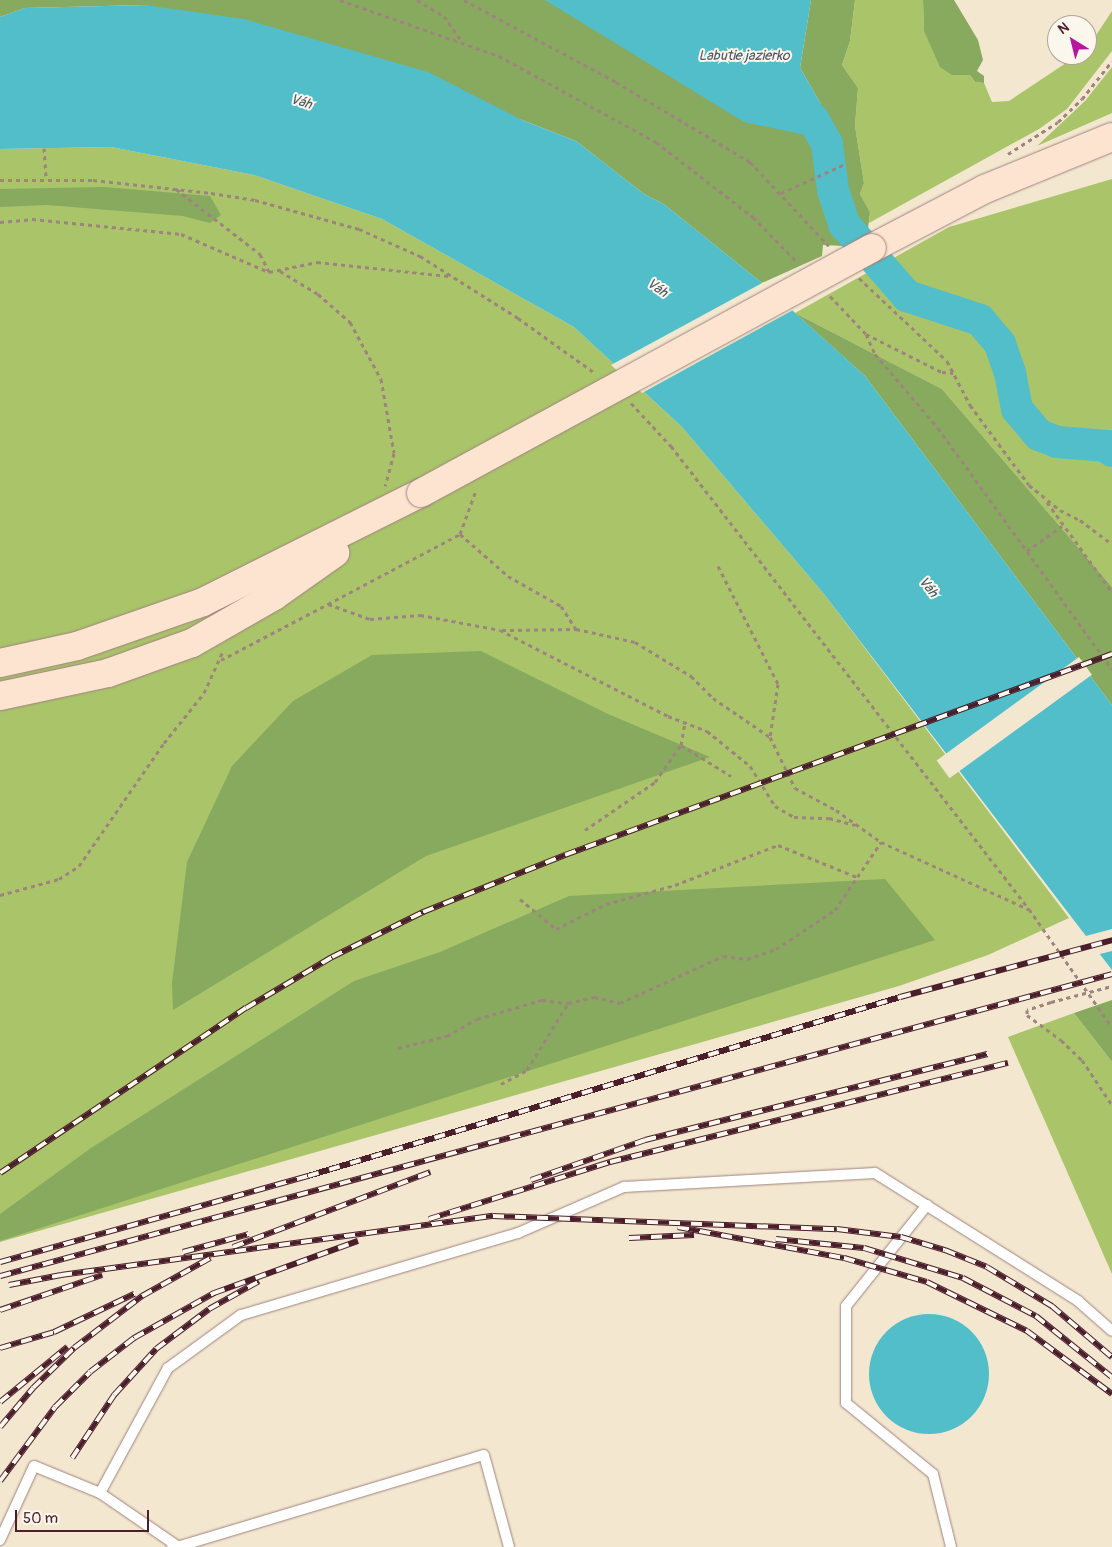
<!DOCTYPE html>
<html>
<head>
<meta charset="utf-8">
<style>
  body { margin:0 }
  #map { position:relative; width:1112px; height:1547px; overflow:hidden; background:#f4e7d0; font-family:Pangolin,sans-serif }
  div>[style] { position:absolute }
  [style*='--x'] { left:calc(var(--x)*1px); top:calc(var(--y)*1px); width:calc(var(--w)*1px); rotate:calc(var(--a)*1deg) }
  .green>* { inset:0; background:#aac46a }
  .forest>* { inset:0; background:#87aa5e }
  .water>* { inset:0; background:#51beca }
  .round { border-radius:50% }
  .pier>* { inset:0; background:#f4e7d0; transform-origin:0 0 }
  .river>* { height:32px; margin:-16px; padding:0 16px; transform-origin:16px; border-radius:16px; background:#51beca }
  .path>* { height:3px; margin-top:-1.5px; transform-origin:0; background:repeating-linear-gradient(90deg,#9f837e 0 4px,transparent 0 8px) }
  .roads { filter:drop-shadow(0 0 1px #9f837e) drop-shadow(0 0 1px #9f837e) }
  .service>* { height:10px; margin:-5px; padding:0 5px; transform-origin:5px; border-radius:5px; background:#fff }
  .secondary>* { height:28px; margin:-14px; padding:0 14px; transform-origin:14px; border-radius:14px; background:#fde4d0 }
  .rail>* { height:5.5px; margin-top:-2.75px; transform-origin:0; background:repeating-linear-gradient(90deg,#fbf7ec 0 11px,#4a1f2b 0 22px); box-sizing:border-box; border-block:1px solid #4a1f2b }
  .path-bridge>* { height:3px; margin-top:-1.5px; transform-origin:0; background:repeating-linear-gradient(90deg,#9f837e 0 4px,transparent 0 8px) }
  .bridges { filter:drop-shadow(0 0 1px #9f837e) drop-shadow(0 0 1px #9f837e) }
  .secondary-bridge>* { height:28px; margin:-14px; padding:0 14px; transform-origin:14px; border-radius:14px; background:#fde4d0 }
  span { translate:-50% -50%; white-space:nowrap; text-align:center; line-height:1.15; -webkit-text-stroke:4px #fbf7ec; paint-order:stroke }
  .water-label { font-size:14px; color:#4c5763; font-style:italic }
  .north { position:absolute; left:1047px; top:15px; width:50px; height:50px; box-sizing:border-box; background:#fbf7ec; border:1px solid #b4a19f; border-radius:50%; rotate:324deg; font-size:14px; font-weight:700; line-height:20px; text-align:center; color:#4a1f2b }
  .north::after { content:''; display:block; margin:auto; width:18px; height:22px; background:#b5179e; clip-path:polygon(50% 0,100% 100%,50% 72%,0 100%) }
  .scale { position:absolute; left:15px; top:1510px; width:134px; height:22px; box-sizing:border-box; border:2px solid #4a1f2b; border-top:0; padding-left:6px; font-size:15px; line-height:18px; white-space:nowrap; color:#4a1f2b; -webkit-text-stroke:4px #fbf7ec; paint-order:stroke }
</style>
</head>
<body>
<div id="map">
  <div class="green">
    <div style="clip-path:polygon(855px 0,923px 0,924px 31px,952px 75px,970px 75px,975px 82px,984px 83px,992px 102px,1009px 101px,1078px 55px,1087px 55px,1087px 49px,1112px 11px,1112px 51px,1067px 109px,1039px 129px,869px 223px,870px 212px,860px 194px,864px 183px,855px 126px,858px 88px,842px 65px,850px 41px)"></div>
    <div style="clip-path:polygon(1112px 67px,1112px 113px,1037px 146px,1085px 101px)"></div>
    <div style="clip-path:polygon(111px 147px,254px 175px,382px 219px,574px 327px,682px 427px,824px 594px,1069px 918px,988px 955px,899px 986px,0 1242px,0 149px)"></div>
    <div style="clip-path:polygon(1112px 179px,1112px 587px,942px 389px,795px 313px,949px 227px)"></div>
    <div style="clip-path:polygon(1074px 1013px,1112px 1062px,1112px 1274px,1008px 1037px)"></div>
  </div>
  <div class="forest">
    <div style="clip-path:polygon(0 0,545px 0,821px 104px,800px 68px,811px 0,855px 0,850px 41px,842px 65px,858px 88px,855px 126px,864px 183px,860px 194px,870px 212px,868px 229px,855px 230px,844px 246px,823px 245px,822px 256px,762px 283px,665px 205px,644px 194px,576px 141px,522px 120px,145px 5px,25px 8px,0 17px)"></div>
    <div style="clip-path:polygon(923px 0,954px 0,978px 40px,983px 60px,977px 71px,984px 76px,984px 83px,975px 82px,970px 75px,952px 75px,940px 67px,924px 31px)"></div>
    <div style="clip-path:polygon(105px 187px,210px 196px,221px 215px,210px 223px,183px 216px,47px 205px,0 207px,0 189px)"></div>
    <div style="clip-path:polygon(795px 313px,942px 389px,1112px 587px,1112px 705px,865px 376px)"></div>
    <div style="clip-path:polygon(481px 651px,608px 714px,710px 757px,426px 856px,173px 1010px,172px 983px,187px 862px,232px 766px,293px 701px,372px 655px)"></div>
    <div style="clip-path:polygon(885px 879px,935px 940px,0 1241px,0 1214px,91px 1148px,354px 981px,440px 952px,569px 896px)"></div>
    <div style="clip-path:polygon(1112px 1000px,1112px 1062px,1074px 1013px)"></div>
  </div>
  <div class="water">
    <div style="clip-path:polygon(545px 0,811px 0,800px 68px,821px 104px,805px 135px,744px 122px)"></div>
    <div style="clip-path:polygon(145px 5px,244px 19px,428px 72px,522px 120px,576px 141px,644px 194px,665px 205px,762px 283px,865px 376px,1112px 705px,1112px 970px,824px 594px,682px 427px,574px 327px,382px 219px,254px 175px,111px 147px,0 149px,0 17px,25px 8px)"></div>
    <div class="round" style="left:869px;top:1314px;width:120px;height:120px"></div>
  </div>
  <div class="pier">
    <div style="clip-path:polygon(764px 282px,795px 309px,642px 393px,611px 365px)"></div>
    <div style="left:1079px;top:657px;width:22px;height:176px;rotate:54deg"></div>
    <div style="clip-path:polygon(1112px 929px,1112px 951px,1096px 955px,1082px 937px)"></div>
  </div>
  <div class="river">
    <div style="--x:779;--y:90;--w:45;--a:40.5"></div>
    <div style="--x:813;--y:119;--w:29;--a:61"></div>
    <div style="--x:827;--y:144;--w:46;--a:82.6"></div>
    <div style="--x:833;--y:190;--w:36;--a:72"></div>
    <div style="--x:844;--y:224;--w:96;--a:48.8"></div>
    <div style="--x:907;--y:296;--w:77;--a:18.2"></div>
    <div style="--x:980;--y:320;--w:31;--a:50"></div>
    <div style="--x:1000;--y:344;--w:31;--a:71"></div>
    <div style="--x:1010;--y:373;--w:37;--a:79"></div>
    <div style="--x:1017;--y:409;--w:34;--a:50"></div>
    <div style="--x:1039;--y:435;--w:19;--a:21"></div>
    <div style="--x:1057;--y:442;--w:50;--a:4.6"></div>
    <div style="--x:1107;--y:446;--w:7;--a:45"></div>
  </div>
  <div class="path">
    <div style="--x:340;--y:0;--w:169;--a:19.4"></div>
    <div style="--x:499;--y:56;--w:179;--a:28.7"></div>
    <div style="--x:656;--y:142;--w:123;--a:37.7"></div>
    <div style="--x:753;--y:217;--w:64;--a:45.6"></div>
    <div style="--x:417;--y:0;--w:31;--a:31"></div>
    <div style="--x:444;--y:16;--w:32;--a:55"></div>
    <div style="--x:464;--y:0;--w:173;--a:28.3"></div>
    <div style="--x:616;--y:82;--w:156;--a:30.8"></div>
    <div style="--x:750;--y:162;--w:115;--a:46.8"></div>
    <div style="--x:44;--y:148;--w:31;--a:86"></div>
    <div style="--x:1008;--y:154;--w:59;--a:-32.6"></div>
    <div style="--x:1058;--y:122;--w:33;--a:-44"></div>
    <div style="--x:1082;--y:99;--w:48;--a:-51.7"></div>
    <div style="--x:0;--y:180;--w:93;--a:0"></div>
    <div style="--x:93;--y:180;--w:119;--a:6.3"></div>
    <div style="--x:211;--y:193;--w:45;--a:9"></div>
    <div style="--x:255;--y:200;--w:108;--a:15.6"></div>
    <div style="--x:359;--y:229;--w:67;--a:23.9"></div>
    <div style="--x:420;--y:256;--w:116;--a:32.3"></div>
    <div style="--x:518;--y:318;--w:95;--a:35.5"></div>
    <div style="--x:176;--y:189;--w:106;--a:37.7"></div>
    <div style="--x:260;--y:254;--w:20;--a:63"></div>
    <div style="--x:781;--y:193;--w:70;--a:-24.4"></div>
    <div style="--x:0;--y:222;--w:32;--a:-5"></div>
    <div style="--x:32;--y:219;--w:150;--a:5.7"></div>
    <div style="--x:181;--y:234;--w:96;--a:23.4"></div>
    <div style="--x:269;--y:272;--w:49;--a:-11.8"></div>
    <div style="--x:317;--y:262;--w:133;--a:6.1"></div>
    <div style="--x:280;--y:271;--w:44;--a:31.2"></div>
    <div style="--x:318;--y:294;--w:43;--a:41.2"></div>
    <div style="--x:350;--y:322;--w:65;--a:61.5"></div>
    <div style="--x:381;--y:379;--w:75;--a:80"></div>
    <div style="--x:394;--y:453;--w:34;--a:105"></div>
    <div style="--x:859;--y:278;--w:121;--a:43.3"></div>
    <div style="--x:947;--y:361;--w:50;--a:62.4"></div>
    <div style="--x:970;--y:405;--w:99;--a:53.6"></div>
    <div style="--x:1029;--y:485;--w:40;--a:39"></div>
    <div style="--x:1060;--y:510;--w:22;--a:27"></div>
    <div style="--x:1080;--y:520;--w:40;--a:37"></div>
    <div style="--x:830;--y:296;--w:52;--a:46.5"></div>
    <div style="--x:866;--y:334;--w:85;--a:26.6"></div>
    <div style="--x:942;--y:372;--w:11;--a:5"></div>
    <div style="--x:866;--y:334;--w:22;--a:66"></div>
    <div style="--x:875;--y:354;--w:97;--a:49.6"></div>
    <div style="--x:938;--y:428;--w:297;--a:54.2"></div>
    <div style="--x:631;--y:403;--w:59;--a:47.1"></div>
    <div style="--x:671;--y:446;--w:585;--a:52.29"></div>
    <div style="--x:1029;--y:909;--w:144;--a:54.9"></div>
    <div style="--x:1047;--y:502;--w:111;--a:54.2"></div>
    <div style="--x:460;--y:534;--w:64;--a:41.2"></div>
    <div style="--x:508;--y:576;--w:61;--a:29.5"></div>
    <div style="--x:561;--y:606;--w:27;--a:57"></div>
    <div style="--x:1027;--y:551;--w:43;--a:-35.5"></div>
    <div style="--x:718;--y:566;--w:132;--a:63"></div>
    <div style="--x:778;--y:684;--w:54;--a:98.6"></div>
    <div style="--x:328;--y:604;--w:149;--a:-27.9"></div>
    <div style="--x:460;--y:534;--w:44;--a:-69.9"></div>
    <div style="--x:502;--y:630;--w:74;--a:-0.8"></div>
    <div style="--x:576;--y:629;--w:60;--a:12.4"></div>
    <div style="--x:635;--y:642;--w:66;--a:31.3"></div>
    <div style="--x:691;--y:676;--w:31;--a:45"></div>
    <div style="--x:713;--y:698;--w:69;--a:34.4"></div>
    <div style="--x:770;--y:737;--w:57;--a:63.9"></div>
    <div style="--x:795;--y:788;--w:47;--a:28.2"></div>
    <div style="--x:836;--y:810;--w:55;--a:35.4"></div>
    <div style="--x:881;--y:842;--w:162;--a:24.5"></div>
    <div style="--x:221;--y:660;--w:121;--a:-27.6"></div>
    <div style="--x:328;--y:604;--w:45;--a:19.7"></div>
    <div style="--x:370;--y:619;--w:50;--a:-4.6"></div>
    <div style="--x:420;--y:615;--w:81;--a:10.6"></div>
    <div style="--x:500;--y:630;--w:189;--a:27.1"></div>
    <div style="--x:668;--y:716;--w:42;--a:21"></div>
    <div style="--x:707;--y:731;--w:55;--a:39.1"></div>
    <div style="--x:750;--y:766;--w:47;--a:58"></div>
    <div style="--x:775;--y:806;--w:22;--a:30"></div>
    <div style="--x:794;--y:817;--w:35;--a:2"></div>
    <div style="--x:829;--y:818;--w:27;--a:15"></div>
    <div style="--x:681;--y:745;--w:59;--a:31.8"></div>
    <div style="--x:585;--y:830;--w:85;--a:-34.4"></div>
    <div style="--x:655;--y:782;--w:45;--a:-54.9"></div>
    <div style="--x:681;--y:745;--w:23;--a:-80"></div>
    <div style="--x:0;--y:895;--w:61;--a:-15.2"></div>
    <div style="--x:59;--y:879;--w:24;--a:-33"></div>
    <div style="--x:79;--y:866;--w:150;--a:-55.4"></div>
    <div style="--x:164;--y:743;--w:64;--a:-51.3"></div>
    <div style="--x:204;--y:693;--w:46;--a:-65.7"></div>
    <div style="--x:520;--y:899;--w:47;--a:39.8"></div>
    <div style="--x:556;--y:929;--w:56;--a:-26.6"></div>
    <div style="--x:606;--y:904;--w:72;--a:-15.4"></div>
    <div style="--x:675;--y:885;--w:110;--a:-21.2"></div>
    <div style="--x:778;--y:845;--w:85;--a:22.1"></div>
    <div style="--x:1051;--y:1002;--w:25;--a:162"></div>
    <div style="--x:1027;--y:1010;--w:5;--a:90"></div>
    <div style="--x:1027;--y:1015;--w:42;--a:36.3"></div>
    <div style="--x:1061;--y:1040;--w:29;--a:44"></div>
    <div style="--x:1082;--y:1060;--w:54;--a:56.3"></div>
    <div style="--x:398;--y:1048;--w:50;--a:-13.8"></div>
    <div style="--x:447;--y:1036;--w:34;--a:-30"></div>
    <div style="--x:477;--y:1019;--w:68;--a:-16.3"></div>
    <div style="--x:542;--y:1000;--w:26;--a:7"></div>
    <div style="--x:501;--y:1084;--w:30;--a:-28"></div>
    <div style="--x:527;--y:1070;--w:79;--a:-58.5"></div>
    <div style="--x:568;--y:1003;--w:27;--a:-13"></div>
    <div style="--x:594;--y:997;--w:27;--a:13"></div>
    <div style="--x:620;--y:1003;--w:113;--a:-24.5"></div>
    <div style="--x:723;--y:956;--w:24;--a:7"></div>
    <div style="--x:747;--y:959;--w:31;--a:-19"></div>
    <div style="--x:776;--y:949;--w:71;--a:-33.5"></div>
    <div style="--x:835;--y:910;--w:82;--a:-55.9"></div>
  </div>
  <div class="roads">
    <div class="service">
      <div style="--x:927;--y:1205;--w:129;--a:128.7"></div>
      <div style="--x:846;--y:1306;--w:97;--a:90"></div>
      <div style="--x:846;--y:1403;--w:112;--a:39.2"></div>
      <div style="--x:933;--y:1474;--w:75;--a:76.1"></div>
      <div style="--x:100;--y:1493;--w:142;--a:-61.5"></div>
      <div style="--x:168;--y:1368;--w:90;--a:-36"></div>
      <div style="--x:241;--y:1315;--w:289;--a:-16.5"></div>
      <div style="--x:518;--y:1233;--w:116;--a:-23.5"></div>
      <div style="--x:624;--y:1187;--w:251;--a:-3.2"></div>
      <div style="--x:875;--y:1173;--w:240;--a:32.2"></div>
      <div style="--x:1078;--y:1301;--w:45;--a:41.4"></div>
      <div style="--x:0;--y:1540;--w:81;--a:-65.3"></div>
      <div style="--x:34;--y:1466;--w:71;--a:22.2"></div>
      <div style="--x:100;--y:1493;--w:93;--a:34.5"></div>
      <div style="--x:177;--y:1546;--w:5;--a:169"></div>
      <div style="--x:177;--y:1547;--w:320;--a:-16.7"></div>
      <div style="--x:484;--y:1455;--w:95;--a:74.8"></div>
    </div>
    <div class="secondary">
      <div style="--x:872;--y:248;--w:127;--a:-27.6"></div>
      <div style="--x:985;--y:189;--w:137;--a:-22.3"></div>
      <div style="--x:0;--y:663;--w:79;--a:-12.4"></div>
      <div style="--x:77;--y:646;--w:133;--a:-19.2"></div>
      <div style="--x:203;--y:602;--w:244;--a:-26.6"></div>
      <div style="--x:0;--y:696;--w:110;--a:-12"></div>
      <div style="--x:108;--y:673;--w:89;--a:-19.7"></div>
      <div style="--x:192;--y:643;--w:95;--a:-29.8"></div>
      <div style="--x:274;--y:596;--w:75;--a:-35.2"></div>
    </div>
  </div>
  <div class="rail">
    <div style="--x:0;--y:1173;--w:296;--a:-33.9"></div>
    <div style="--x:246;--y:1008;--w:100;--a:-30.7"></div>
    <div style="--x:332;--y:957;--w:102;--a:-26.3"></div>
    <div style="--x:423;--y:912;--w:153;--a:-21.9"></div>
    <div style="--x:565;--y:855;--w:583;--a:-20.18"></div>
    <div style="--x:531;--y:1180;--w:121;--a:-19.3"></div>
    <div style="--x:645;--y:1140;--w:353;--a:-14.1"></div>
    <div style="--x:429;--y:1219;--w:190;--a:-17.5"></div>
    <div style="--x:610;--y:1162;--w:410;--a:-14"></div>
    <div style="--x:678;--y:1227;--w:169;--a:10.6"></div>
    <div style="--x:844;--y:1258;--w:86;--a:16.1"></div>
    <div style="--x:927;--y:1282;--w:111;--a:26.1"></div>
    <div style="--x:1027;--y:1331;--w:106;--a:36.5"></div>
    <div style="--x:629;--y:1238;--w:65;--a:-2.6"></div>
    <div style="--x:776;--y:1239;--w:88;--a:5.8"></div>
    <div style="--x:864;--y:1248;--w:103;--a:16.9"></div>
    <div style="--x:963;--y:1278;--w:82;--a:27.5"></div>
    <div style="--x:1036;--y:1316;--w:97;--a:38.8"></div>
    <div style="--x:233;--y:1247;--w:211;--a:-20.8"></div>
    <div style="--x:183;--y:1252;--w:68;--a:-15.3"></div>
    <div style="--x:0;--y:1262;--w:320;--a:-15.6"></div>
    <div style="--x:308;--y:1176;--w:618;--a:-16.82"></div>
    <div style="--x:900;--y:997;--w:220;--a:-15"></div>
    <div style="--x:0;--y:1276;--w:1152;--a:-15.19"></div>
    <div style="--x:9;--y:1285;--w:53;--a:-10.9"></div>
    <div style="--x:61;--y:1275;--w:436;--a:-7.8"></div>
    <div style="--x:493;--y:1216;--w:344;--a:2.2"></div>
    <div style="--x:837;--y:1229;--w:64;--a:7.1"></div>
    <div style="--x:901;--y:1237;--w:46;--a:16.5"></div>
    <div style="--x:945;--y:1250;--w:45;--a:22"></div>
    <div style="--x:987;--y:1267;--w:76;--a:31"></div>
    <div style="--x:1052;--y:1306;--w:79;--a:40.4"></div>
    <div style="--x:0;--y:1310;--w:108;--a:-18.9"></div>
    <div style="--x:0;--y:1348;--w:56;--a:-16.5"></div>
    <div style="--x:54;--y:1332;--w:89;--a:-25.4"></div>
    <div style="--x:0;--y:1402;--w:87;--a:-39.4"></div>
    <div style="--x:0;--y:1427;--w:51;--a:-49.8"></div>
    <div style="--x:33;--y:1388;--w:57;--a:-44.3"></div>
    <div style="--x:74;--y:1348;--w:86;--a:-37.4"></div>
    <div style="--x:142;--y:1296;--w:78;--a:-29.2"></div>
    <div style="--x:72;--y:1458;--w:76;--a:-56.3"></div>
    <div style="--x:114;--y:1395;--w:62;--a:-47.6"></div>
    <div style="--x:156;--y:1349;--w:66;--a:-37"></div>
    <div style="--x:209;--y:1309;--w:57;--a:-29.2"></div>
    <div style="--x:0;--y:1481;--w:92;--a:-53.4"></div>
    <div style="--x:55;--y:1407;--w:49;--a:-45"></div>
    <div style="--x:90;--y:1372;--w:56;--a:-37.7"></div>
    <div style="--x:134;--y:1338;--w:92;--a:-29.4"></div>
    <div style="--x:214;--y:1293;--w:153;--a:-19.9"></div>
  </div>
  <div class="path-bridge">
    <div style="--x:1051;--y:1002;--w:63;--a:-14.7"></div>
  </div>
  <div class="bridges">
    <div class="secondary-bridge">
      <div style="--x:421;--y:493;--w:513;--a:-28.51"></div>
    </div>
  </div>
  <div class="water-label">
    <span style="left:744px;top:56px">Labutie jazierko</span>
    <span style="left:301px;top:102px;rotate:18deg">Váh</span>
    <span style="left:657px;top:288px;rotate:35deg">Váh</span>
    <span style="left:928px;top:587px;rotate:52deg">Váh</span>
  </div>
  <div class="north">N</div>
  <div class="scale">50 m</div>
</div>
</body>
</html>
